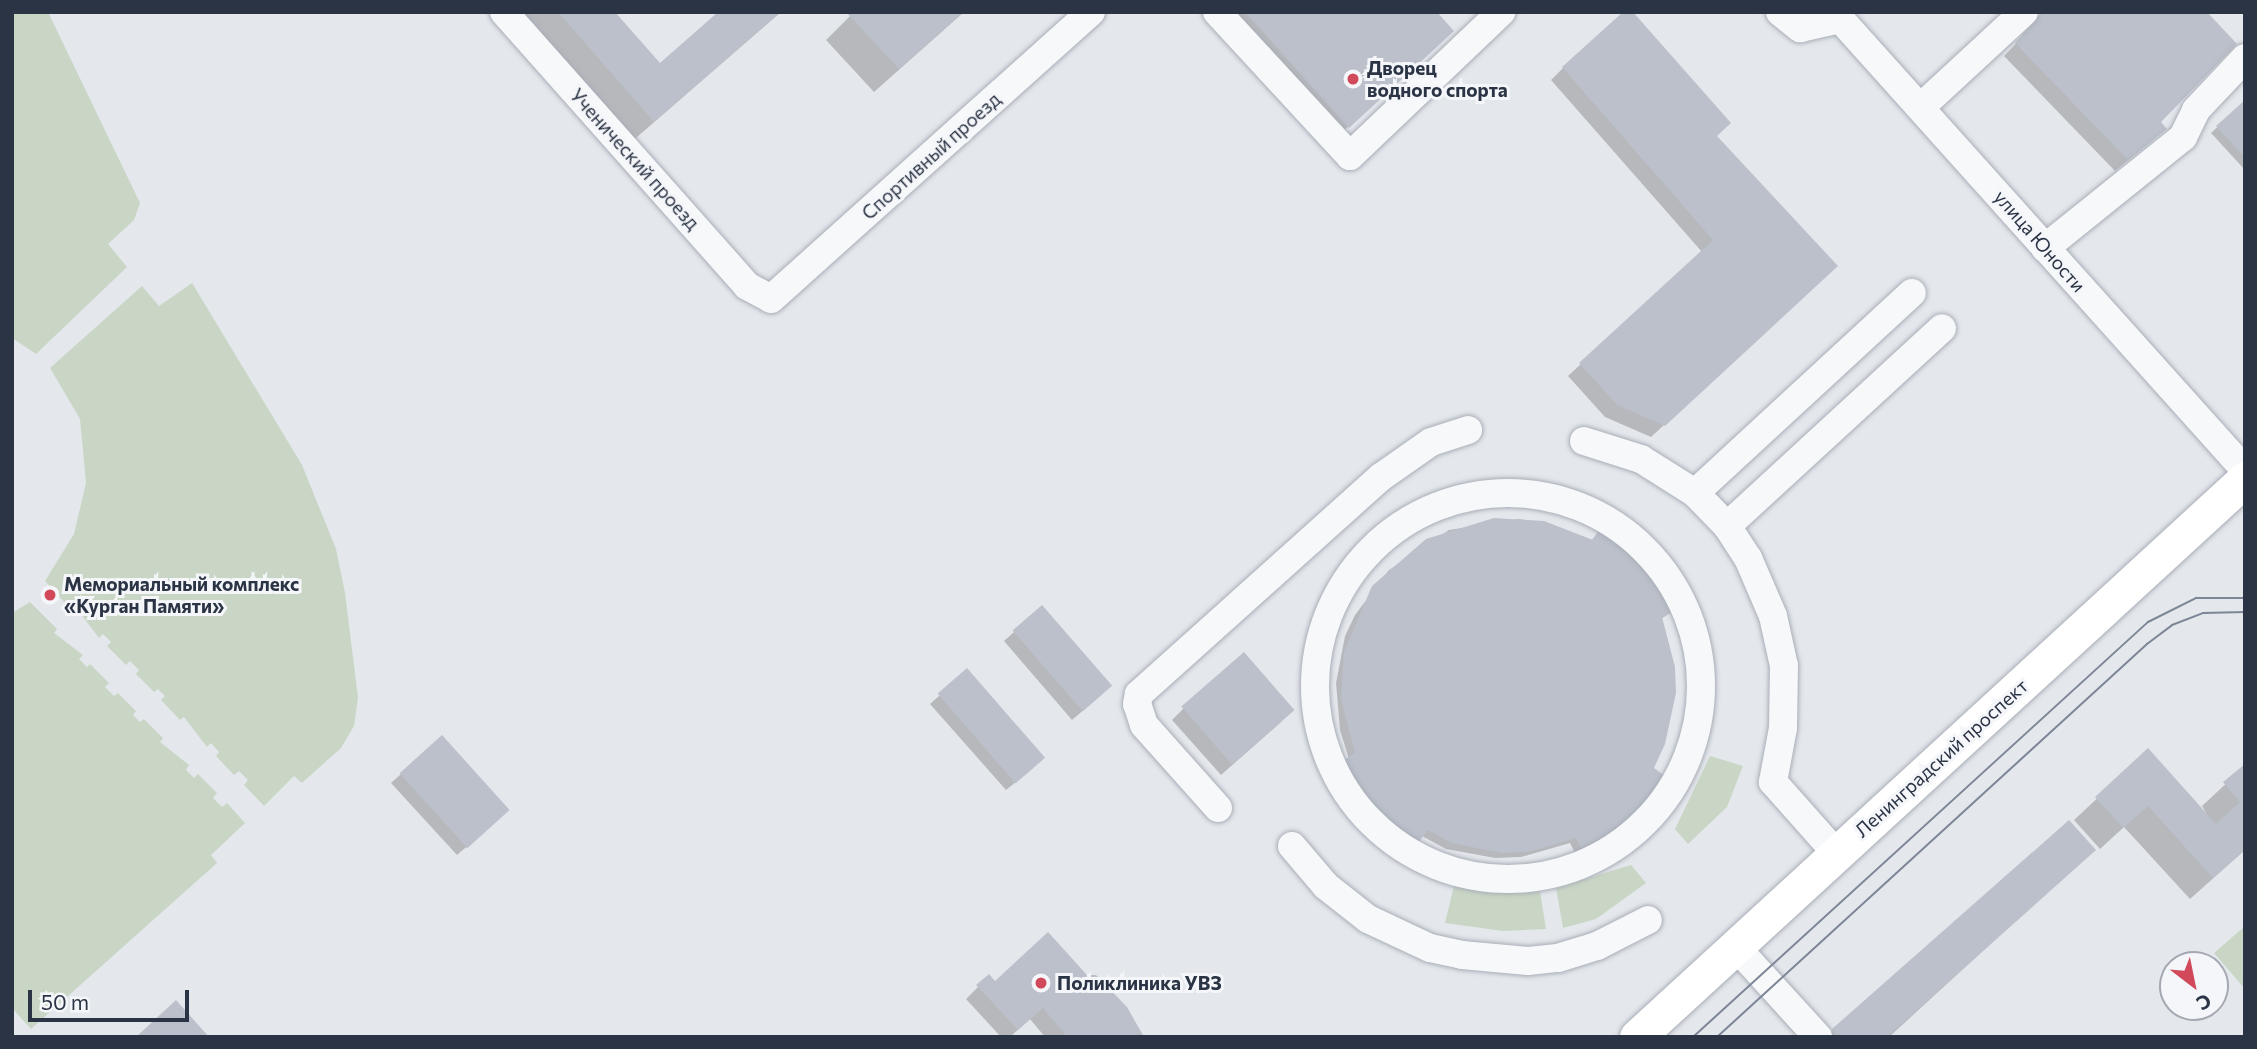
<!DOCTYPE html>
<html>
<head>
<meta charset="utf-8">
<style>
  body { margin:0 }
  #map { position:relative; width:2257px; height:1049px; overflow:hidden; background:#e4e7ec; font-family:Commissioner,sans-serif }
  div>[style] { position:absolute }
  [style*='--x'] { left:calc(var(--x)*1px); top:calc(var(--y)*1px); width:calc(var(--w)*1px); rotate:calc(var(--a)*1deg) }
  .green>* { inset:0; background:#c9d6c5 }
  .shadow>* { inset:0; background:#0003 }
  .building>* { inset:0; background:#bbc0ca; transform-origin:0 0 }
  .roads { filter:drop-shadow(0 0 2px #a9aeb7) drop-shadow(0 0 2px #a9aeb7) }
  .minor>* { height:28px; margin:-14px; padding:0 14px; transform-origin:14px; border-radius:14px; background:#f7f8fa }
  .minor>.ring { margin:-14px; padding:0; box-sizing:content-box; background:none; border:28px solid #f7f8fa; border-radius:50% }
  .major>* { height:35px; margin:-17.5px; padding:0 17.5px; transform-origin:17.5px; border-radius:17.5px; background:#fff }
  .tram>* { height:2px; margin:-1px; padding:0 1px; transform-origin:1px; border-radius:1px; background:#7d8696 }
  .dots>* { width:19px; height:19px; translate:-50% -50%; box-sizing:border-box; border:4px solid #f4f6f9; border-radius:50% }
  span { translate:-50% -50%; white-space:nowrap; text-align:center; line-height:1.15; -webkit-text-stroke:6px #f4f6f9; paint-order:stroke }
  .poi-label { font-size:19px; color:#2b3445; font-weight:700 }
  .left { translate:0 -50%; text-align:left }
  .street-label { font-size:19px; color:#2b3445 }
  .frame { position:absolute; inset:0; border:14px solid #2b3445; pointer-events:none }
  .north { position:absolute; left:2159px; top:951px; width:70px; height:70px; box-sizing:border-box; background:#f4f6f9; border:2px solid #a4a8b1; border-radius:50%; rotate:148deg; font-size:19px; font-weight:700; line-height:28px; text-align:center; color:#2b3445 }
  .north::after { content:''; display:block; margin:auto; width:24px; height:32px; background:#d1495b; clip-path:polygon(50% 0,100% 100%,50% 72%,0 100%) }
  .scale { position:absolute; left:28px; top:990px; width:161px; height:32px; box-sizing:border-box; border:4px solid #2b3445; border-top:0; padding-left:9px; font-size:21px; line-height:24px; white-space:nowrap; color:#2b3445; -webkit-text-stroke:5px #f4f6f9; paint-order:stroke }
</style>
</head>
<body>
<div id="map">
  <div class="green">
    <div style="clip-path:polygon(48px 12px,140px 203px,134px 220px,108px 244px,127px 267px,36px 354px,12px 338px,12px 14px)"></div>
    <div style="clip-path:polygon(192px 283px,302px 465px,336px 549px,345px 593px,358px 698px,354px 726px,341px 748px,302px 783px,294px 776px,264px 806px,244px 785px,248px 780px,239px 771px,234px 775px,216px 756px,219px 752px,211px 743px,207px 747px,184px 717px,180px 720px,161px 700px,165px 696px,158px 689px,154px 692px,136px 674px,139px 670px,130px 661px,126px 665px,107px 646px,111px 642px,103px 634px,99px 638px,77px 609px,73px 612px,45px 581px,74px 534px,86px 483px,80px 419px,50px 368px,142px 286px,159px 306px)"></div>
    <div style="clip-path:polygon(30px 602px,57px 629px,54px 633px,83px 655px,79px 659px,87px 667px,90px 664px,109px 683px,105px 687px,114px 696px,118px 693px,136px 711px,133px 715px,140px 722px,144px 719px,163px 738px,160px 742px,189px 765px,186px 770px,194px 778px,198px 774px,217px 793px,213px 798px,222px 807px,227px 803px,245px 823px,211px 855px,217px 863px,31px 1029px,12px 1008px,12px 613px)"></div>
    <div style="clip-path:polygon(1710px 756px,1743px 766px,1727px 807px,1688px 844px,1675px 829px)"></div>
    <div style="clip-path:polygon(1631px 865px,1646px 883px,1596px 919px,1563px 928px,1556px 888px)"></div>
    <div style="clip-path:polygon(1454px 886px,1540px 891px,1546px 929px,1503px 931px,1445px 923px)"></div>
    <div style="clip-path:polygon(2245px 926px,2245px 989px,2214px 953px)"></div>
  </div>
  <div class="shadow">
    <div style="clip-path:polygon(513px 12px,613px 12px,660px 65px,720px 12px,781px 12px,629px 144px)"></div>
    <div style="clip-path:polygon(854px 12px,964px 12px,874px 92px,826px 40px)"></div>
    <div style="clip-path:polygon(1228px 12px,1435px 12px,1442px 40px,1339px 135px)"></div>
    <div style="clip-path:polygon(2047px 12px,2158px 122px,2153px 140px,2115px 171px,2004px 56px)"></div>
    <div style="clip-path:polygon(1563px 68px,1715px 136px,1824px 278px,1651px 437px,1605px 417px,1568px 376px,1702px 252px,1551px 80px)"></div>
    <div style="clip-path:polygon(2245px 102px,2245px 170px,2211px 133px)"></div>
    <div style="clip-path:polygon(1519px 519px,1544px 523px,1591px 541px,1600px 530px,1673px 611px,1661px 619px,1631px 820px,1577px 857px,1570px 843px,1521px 857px,1495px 858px,1446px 849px,1422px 836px,1411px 848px,1391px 834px,1354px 796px,1337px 768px,1349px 759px,1340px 730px,1336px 683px,1345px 636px,1355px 615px,1389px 570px,1449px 530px)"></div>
    <div style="clip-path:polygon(1042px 607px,1101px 695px,1072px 720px,1004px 641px)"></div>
    <div style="clip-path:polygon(967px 671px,1034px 767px,1006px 790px,930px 704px)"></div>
    <div style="clip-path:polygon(1184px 708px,1281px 722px,1221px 775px,1172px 720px)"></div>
    <div style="clip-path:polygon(442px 737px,499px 819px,457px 855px,391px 783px)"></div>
    <div style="clip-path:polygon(2148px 751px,2210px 820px,2202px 806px,2245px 766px,2245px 850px,2190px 899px,2124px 827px,2100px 849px,2074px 820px)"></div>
    <div style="clip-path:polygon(2093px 850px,1889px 1037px,1827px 1037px,1833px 1030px)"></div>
    <div style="clip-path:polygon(1087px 977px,1126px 1008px,1144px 1037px,1045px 1037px,1030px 1019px,1010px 1037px,1001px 1037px,966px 999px,978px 987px,994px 983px)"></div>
  </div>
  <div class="building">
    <div style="clip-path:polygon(558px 12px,615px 12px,660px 63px,718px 12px,780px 12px,654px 122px)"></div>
    <div style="clip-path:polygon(846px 12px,963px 12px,899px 69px)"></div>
    <div style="clip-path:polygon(1245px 12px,1437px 12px,1454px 31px,1349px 128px)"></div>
    <div style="clip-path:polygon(1623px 12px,1633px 12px,1731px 123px,1717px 136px,1838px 266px,1665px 426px,1617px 405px,1579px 363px,1713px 240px,1562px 67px)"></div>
    <div style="clip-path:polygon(2042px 12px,2207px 12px,2237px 44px,2161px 122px,2167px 129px,2128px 160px,2015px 43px)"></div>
    <div style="clip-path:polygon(2245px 100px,2245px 158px,2216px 126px)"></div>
    <div style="clip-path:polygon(1494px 518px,1544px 521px,1593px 540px,1600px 527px,1645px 563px,1675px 611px,1662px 617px,1675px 667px,1676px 693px,1665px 744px,1654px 768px,1668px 778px,1632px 821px,1583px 852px,1576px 838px,1528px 852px,1502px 853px,1452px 843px,1428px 830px,1418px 843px,1376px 810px,1342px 761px,1355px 753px,1341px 700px,1344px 652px,1372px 586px,1426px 539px)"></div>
    <div style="left:1042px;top:605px;width:107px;height:39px;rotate:49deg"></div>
    <div style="left:1244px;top:652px;width:77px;height:83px;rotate:49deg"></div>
    <div style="left:967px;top:668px;width:119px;height:39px;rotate:49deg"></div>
    <div style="left:442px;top:735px;width:101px;height:57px;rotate:48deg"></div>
    <div style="clip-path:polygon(2148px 748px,2216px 824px,2240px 802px,2223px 782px,2245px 764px,2245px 850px,2213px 878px,2148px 806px,2123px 828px,2095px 797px)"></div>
    <div style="clip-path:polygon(2069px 820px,2096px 850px,1887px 1037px,1834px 1037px,1832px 1029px)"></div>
    <div style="clip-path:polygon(1048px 932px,1087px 975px,1096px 975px,1127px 1007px,1144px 1037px,1067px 1037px,1043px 1008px,1018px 1030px,976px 985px,989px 974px,995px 981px)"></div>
    <div style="clip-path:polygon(176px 1000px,209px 1037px,136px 1037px)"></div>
  </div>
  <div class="roads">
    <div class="minor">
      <div style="--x:504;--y:12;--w:366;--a:48.4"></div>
      <div style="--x:747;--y:286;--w:27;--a:28"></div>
      <div style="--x:771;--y:299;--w:430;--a:-41.9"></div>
      <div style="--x:1217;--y:12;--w:196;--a:47.3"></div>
      <div style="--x:1350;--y:156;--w:209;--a:-43.6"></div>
      <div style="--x:1780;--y:12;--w:26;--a:39"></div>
      <div style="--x:1800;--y:28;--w:41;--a:-12.7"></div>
      <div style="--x:1834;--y:12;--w:615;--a:48.1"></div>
      <div style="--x:1921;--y:107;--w:140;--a:-42.7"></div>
      <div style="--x:2045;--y:248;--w:177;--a:-38.8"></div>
      <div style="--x:2183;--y:137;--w:30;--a:-64"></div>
      <div style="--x:2196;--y:110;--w:71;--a:-46.7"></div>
      <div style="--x:1584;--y:441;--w:60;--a:17.5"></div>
      <div style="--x:1641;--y:459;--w:64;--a:32.2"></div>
      <div style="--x:1695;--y:493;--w:46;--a:45.9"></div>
      <div style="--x:1727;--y:526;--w:38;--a:57"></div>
      <div style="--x:1748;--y:558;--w:63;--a:66.7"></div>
      <div style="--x:1773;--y:616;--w:51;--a:77.6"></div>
      <div style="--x:1784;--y:666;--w:62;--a:90.9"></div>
      <div style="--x:1783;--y:728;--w:55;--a:100.5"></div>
      <div style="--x:1773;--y:782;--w:96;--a:48.4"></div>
      <div style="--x:1695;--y:493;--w:295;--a:-42.7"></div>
      <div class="ring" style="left:1315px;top:493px;width:358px;height:358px"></div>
      <div style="--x:1727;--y:526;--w:292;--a:-42.6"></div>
      <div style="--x:1218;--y:808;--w:111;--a:-131.7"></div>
      <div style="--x:1144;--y:725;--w:22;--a:-108"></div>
      <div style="--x:1137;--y:704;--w:10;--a:-79"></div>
      <div style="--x:1139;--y:694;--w:325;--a:-41.9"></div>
      <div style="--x:1381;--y:477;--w:61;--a:-35"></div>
      <div style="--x:1431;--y:442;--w:39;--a:-18"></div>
      <div style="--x:1292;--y:846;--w:52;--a:49.6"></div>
      <div style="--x:1326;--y:886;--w:53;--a:38.2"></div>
      <div style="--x:1368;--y:919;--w:68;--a:25.1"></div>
      <div style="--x:1430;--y:948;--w:33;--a:12"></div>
      <div style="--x:1462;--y:955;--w:66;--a:5.2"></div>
      <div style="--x:1528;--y:961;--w:30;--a:-6"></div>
      <div style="--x:1558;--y:958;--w:41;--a:-17.1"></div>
      <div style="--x:1597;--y:946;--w:57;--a:-27"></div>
      <div style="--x:1736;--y:947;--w:122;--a:47.7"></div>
    </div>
    <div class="major">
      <div style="--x:1637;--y:1037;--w:825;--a:-42.54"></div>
    </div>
  </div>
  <div class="tram">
    <div style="--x:1693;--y:1037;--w:616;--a:-42.37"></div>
    <div style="--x:2148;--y:622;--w:54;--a:-26.6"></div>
    <div style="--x:2196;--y:598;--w:49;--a:0"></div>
    <div style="--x:1717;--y:1037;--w:583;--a:-42.43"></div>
    <div style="--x:2147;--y:644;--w:31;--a:-37"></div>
    <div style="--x:2172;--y:625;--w:33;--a:-21"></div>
    <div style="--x:2203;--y:613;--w:42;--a:-1.4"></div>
  </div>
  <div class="dots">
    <div style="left:1353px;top:79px;background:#d1495b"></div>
    <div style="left:50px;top:595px;background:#d1495b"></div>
    <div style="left:1041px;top:983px;background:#d1495b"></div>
  </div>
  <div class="poi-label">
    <span class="left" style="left:1367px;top:79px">Дворец<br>водного спорта</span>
    <span class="left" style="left:64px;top:595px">Мемориальный комплекс<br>«Курган Памяти»</span>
    <span class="left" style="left:1057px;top:983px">Поликлиника УВЗ</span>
  </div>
  <div class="street-label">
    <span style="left:931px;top:156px;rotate:-42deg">Спортивный проезд</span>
    <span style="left:635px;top:159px;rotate:48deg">Ученический проезд</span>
    <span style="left:2040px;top:241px;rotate:49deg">улица Юности</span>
    <span style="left:1941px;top:758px;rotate:-42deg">Ленинградский проспект</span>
  </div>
  <div class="frame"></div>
  <div class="north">С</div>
  <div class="scale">50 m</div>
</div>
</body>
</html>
